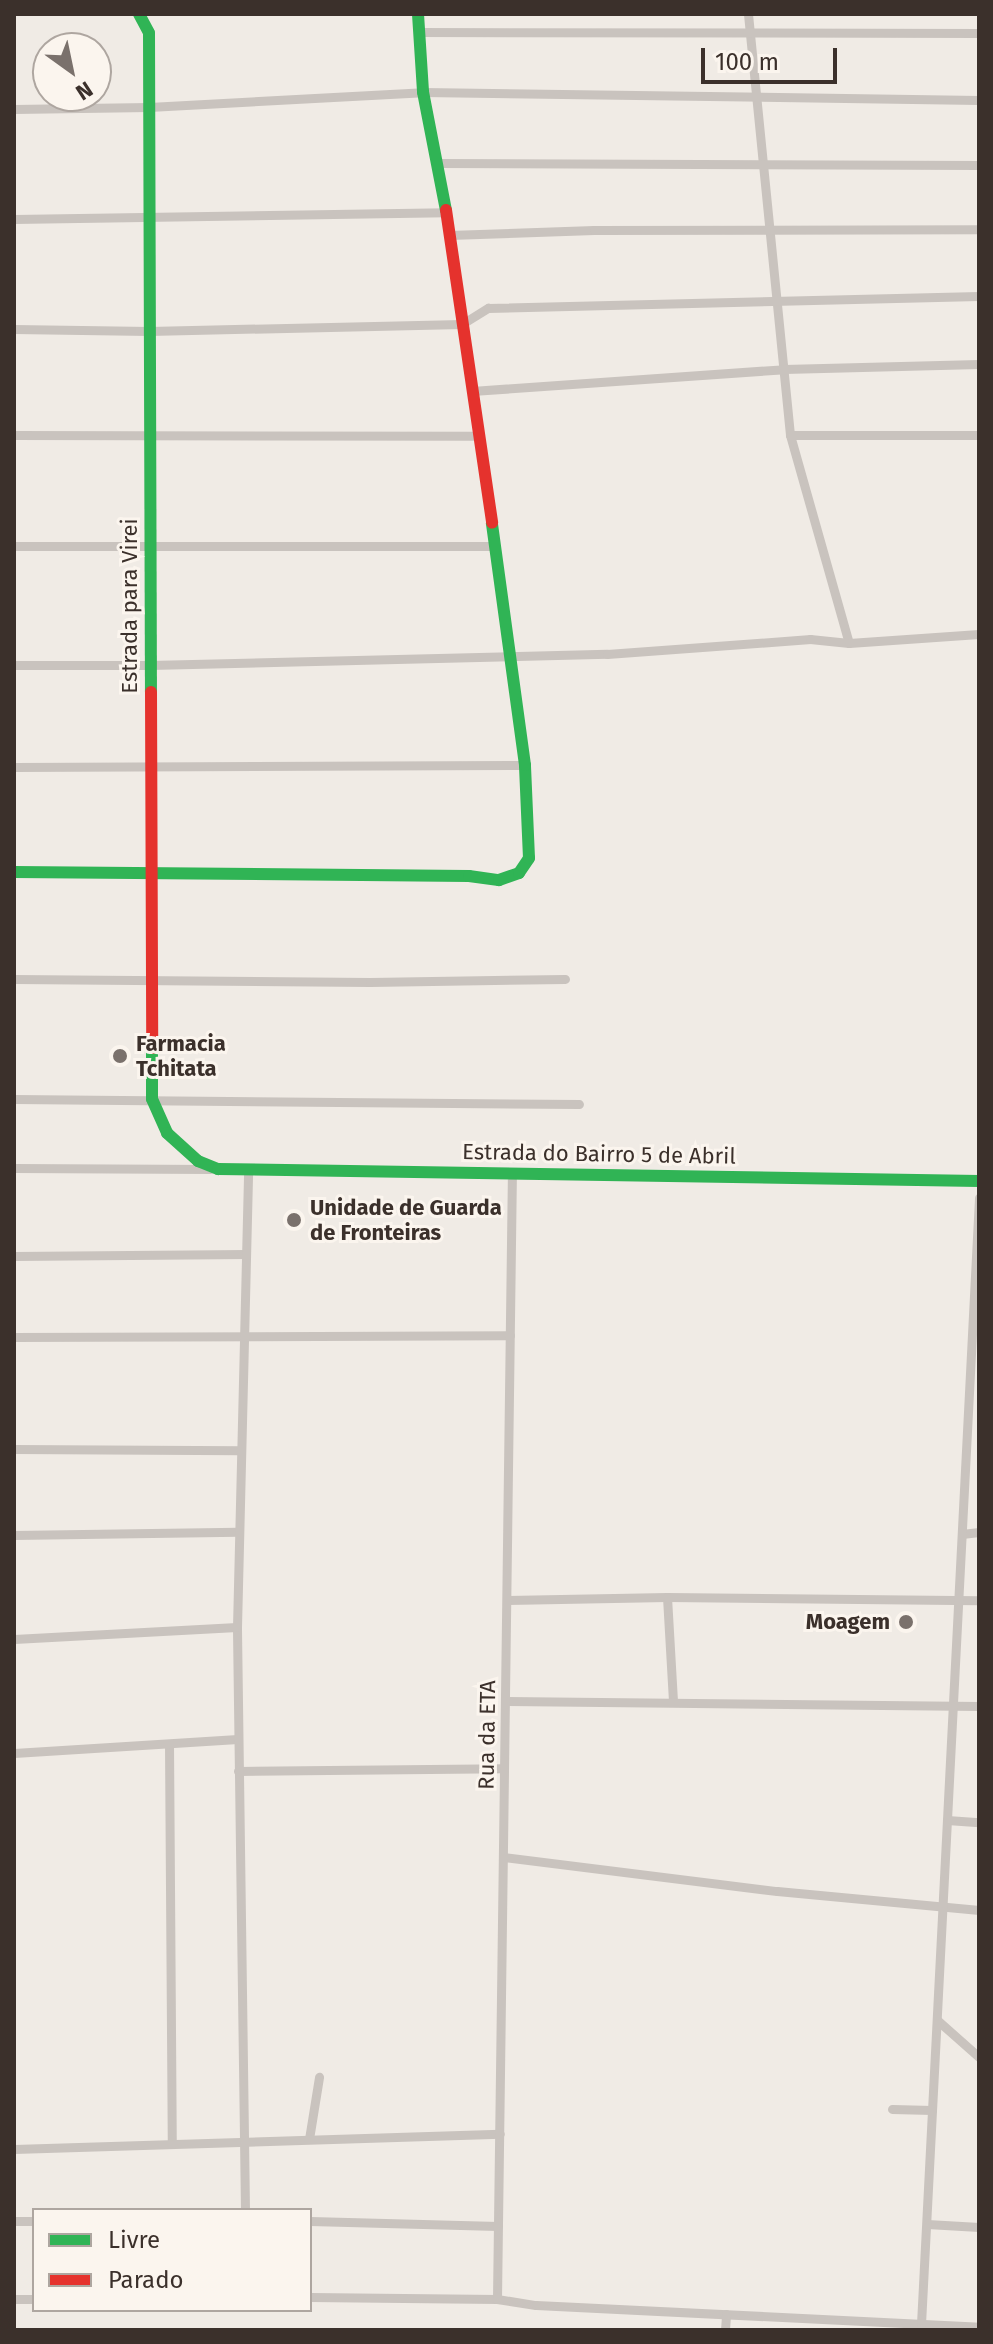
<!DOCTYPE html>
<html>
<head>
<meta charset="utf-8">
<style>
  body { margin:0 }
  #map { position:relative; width:993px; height:2344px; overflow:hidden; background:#f0ebe5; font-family:"Fira Sans",sans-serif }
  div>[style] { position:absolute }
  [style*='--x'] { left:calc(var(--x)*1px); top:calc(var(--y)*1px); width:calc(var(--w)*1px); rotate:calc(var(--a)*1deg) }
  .street>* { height:9px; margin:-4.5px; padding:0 4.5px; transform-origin:4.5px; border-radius:4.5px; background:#c9c3be }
  .fast>* { height:12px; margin:-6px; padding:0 6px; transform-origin:6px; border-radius:6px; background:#30b455 }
  .jam>* { height:12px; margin:-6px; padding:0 6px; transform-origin:6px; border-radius:6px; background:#e5322d }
  .dots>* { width:22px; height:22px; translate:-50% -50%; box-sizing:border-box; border:4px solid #fbf5ee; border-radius:50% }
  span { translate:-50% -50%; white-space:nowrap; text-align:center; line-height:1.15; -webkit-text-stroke:6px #fbf5ee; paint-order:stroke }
  .street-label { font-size:22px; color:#3b302b }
  .poi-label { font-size:22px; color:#3b302b; font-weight:700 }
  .left { translate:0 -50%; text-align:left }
  .right { translate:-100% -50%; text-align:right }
  .frame { position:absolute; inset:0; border:16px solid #3b302b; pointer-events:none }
  .legend { position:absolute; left:32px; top:2208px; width:280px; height:104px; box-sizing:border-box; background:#fbf5ee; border:2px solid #aea6a0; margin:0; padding:10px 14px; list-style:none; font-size:24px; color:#3b302b }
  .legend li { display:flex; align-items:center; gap:16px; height:40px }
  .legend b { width:40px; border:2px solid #aea6a0 }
  .north { position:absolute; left:32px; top:32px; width:80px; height:80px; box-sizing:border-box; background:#fbf5ee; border:2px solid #aea6a0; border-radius:50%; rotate:147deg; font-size:22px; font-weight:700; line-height:32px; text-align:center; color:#3b302b }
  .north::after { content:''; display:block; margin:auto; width:28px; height:36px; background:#7a716c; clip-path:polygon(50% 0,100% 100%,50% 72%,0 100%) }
  .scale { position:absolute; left:701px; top:48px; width:136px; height:36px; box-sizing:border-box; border:4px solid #3b302b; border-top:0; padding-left:10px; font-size:24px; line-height:28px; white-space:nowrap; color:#3b302b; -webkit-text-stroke:6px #fbf5ee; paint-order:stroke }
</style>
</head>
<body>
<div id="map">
  <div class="street">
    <div style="--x:748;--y:14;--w:423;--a:84.3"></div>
    <div style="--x:790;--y:435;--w:216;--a:74.2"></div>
    <div style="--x:419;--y:32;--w:560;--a:0.1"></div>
    <div style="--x:14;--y:109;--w:135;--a:-0.8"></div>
    <div style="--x:149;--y:107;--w:274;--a:-3.1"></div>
    <div style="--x:423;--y:92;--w:556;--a:0.82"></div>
    <div style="--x:439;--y:163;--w:540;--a:0.21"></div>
    <div style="--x:14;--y:219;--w:432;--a:-0.9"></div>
    <div style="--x:449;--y:235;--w:145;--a:-2"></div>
    <div style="--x:594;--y:230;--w:385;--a:-0.1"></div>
    <div style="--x:14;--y:329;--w:135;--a:0.8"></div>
    <div style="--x:149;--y:331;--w:313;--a:-1.3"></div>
    <div style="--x:462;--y:324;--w:31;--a:-32"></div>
    <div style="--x:488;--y:308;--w:491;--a:-1.4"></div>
    <div style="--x:472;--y:391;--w:313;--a:-4"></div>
    <div style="--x:784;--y:369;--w:195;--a:-1.5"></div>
    <div style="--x:14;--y:435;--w:465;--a:0.1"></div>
    <div style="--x:790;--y:435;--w:189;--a:0"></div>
    <div style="--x:14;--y:546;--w:481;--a:0"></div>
    <div style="--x:14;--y:665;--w:136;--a:0"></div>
    <div style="--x:150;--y:665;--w:457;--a:-1.4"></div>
    <div style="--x:607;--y:654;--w:204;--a:-4.2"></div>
    <div style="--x:810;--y:639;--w:39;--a:6"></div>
    <div style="--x:849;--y:643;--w:130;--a:-4"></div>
    <div style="--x:14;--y:767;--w:511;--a:-0.22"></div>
    <div style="--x:14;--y:979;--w:356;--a:0.5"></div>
    <div style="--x:370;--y:982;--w:195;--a:-0.9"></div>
    <div style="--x:14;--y:1099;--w:565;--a:0.51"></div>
    <div style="--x:14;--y:1168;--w:196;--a:0.3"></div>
    <div style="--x:14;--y:1256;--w:232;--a:-0.5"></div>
    <div style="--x:14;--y:1337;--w:496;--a:-0.2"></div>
    <div style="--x:14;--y:1449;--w:227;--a:0.3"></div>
    <div style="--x:962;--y:1534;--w:17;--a:-7"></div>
    <div style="--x:14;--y:1535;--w:224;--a:-0.8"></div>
    <div style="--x:667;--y:1597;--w:105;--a:86.7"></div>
    <div style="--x:507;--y:1600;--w:160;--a:-1.1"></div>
    <div style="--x:667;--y:1597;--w:312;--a:0.6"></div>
    <div style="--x:14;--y:1639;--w:223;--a:-3.1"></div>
    <div style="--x:505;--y:1701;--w:474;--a:0.6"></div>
    <div style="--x:169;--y:1744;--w:400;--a:89.6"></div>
    <div style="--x:14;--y:1753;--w:224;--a:-3.6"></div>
    <div style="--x:238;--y:1771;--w:266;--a:-0.6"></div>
    <div style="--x:947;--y:1820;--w:32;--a:4"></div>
    <div style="--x:503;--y:1857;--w:276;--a:7.1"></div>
    <div style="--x:777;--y:1891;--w:203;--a:5.4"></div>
    <div style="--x:937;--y:2020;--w:56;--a:41.4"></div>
    <div style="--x:892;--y:2109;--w:40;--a:1.4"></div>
    <div style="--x:309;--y:2139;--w:63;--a:-80.8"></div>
    <div style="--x:14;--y:2149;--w:486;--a:-1.8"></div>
    <div style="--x:245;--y:2210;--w:583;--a:-90.79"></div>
    <div style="--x:237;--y:1627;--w:457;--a:-88.6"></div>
    <div style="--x:14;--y:2221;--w:20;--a:0"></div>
    <div style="--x:310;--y:2221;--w:188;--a:1.5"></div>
    <div style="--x:927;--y:2224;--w:52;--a:3.3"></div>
    <div style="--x:310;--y:2297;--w:187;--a:0.6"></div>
    <div style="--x:497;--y:2299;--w:39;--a:9"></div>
    <div style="--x:536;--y:2305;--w:444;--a:2.8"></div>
    <div style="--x:14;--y:2299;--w:20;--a:0"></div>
    <div style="--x:497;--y:2299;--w:1127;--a:-89.24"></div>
    <div style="--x:921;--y:2324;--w:1128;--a:-87.05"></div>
    <div style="--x:725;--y:2330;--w:16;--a:-86"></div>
  </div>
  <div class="fast">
    <div style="--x:139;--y:14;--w:21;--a:62"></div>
    <div style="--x:149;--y:33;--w:659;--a:89.83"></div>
    <div style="--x:418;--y:14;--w:78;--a:86.3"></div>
    <div style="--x:423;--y:92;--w:120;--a:79"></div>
    <div style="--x:14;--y:872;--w:455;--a:0.5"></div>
    <div style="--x:469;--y:876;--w:30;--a:8"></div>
    <div style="--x:499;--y:880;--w:21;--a:-19"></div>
    <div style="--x:519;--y:873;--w:18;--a:-56"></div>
    <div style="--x:529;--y:858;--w:93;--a:-92.5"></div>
    <div style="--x:525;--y:765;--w:244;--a:-97.8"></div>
    <div style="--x:152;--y:1048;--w:51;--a:90"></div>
    <div style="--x:152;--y:1099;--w:37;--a:66"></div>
    <div style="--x:167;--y:1133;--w:42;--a:42.1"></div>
    <div style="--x:198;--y:1161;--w:22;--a:22"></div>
    <div style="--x:218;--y:1169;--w:761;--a:0.9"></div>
  </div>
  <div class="jam">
    <div style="--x:446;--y:210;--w:316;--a:81.6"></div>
    <div style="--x:151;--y:692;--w:356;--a:89.8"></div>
  </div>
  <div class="dots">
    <div style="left:120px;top:1056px;background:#7a716c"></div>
    <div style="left:294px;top:1220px;background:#7a716c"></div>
    <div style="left:906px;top:1622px;background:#7a716c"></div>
  </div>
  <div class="street-label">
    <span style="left:130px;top:606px;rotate:-90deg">Estrada para Virei</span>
    <span style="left:599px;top:1154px;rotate:1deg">Estrada do Bairro 5 de Abril</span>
    <span style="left:487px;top:1735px;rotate:-89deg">Rua da ETA</span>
  </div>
  <div class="poi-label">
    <span class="left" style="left:136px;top:1056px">Farmacia<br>Tchitata</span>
    <span class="left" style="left:310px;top:1220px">Unidade de Guarda<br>de Fronteiras</span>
    <span class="right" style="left:890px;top:1622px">Moagem</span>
  </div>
  <div class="frame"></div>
  <ul class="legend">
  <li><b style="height:10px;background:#30b455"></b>Livre</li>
  <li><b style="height:10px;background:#e5322d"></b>Parado</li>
  </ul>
  <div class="north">N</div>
  <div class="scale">100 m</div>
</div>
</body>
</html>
